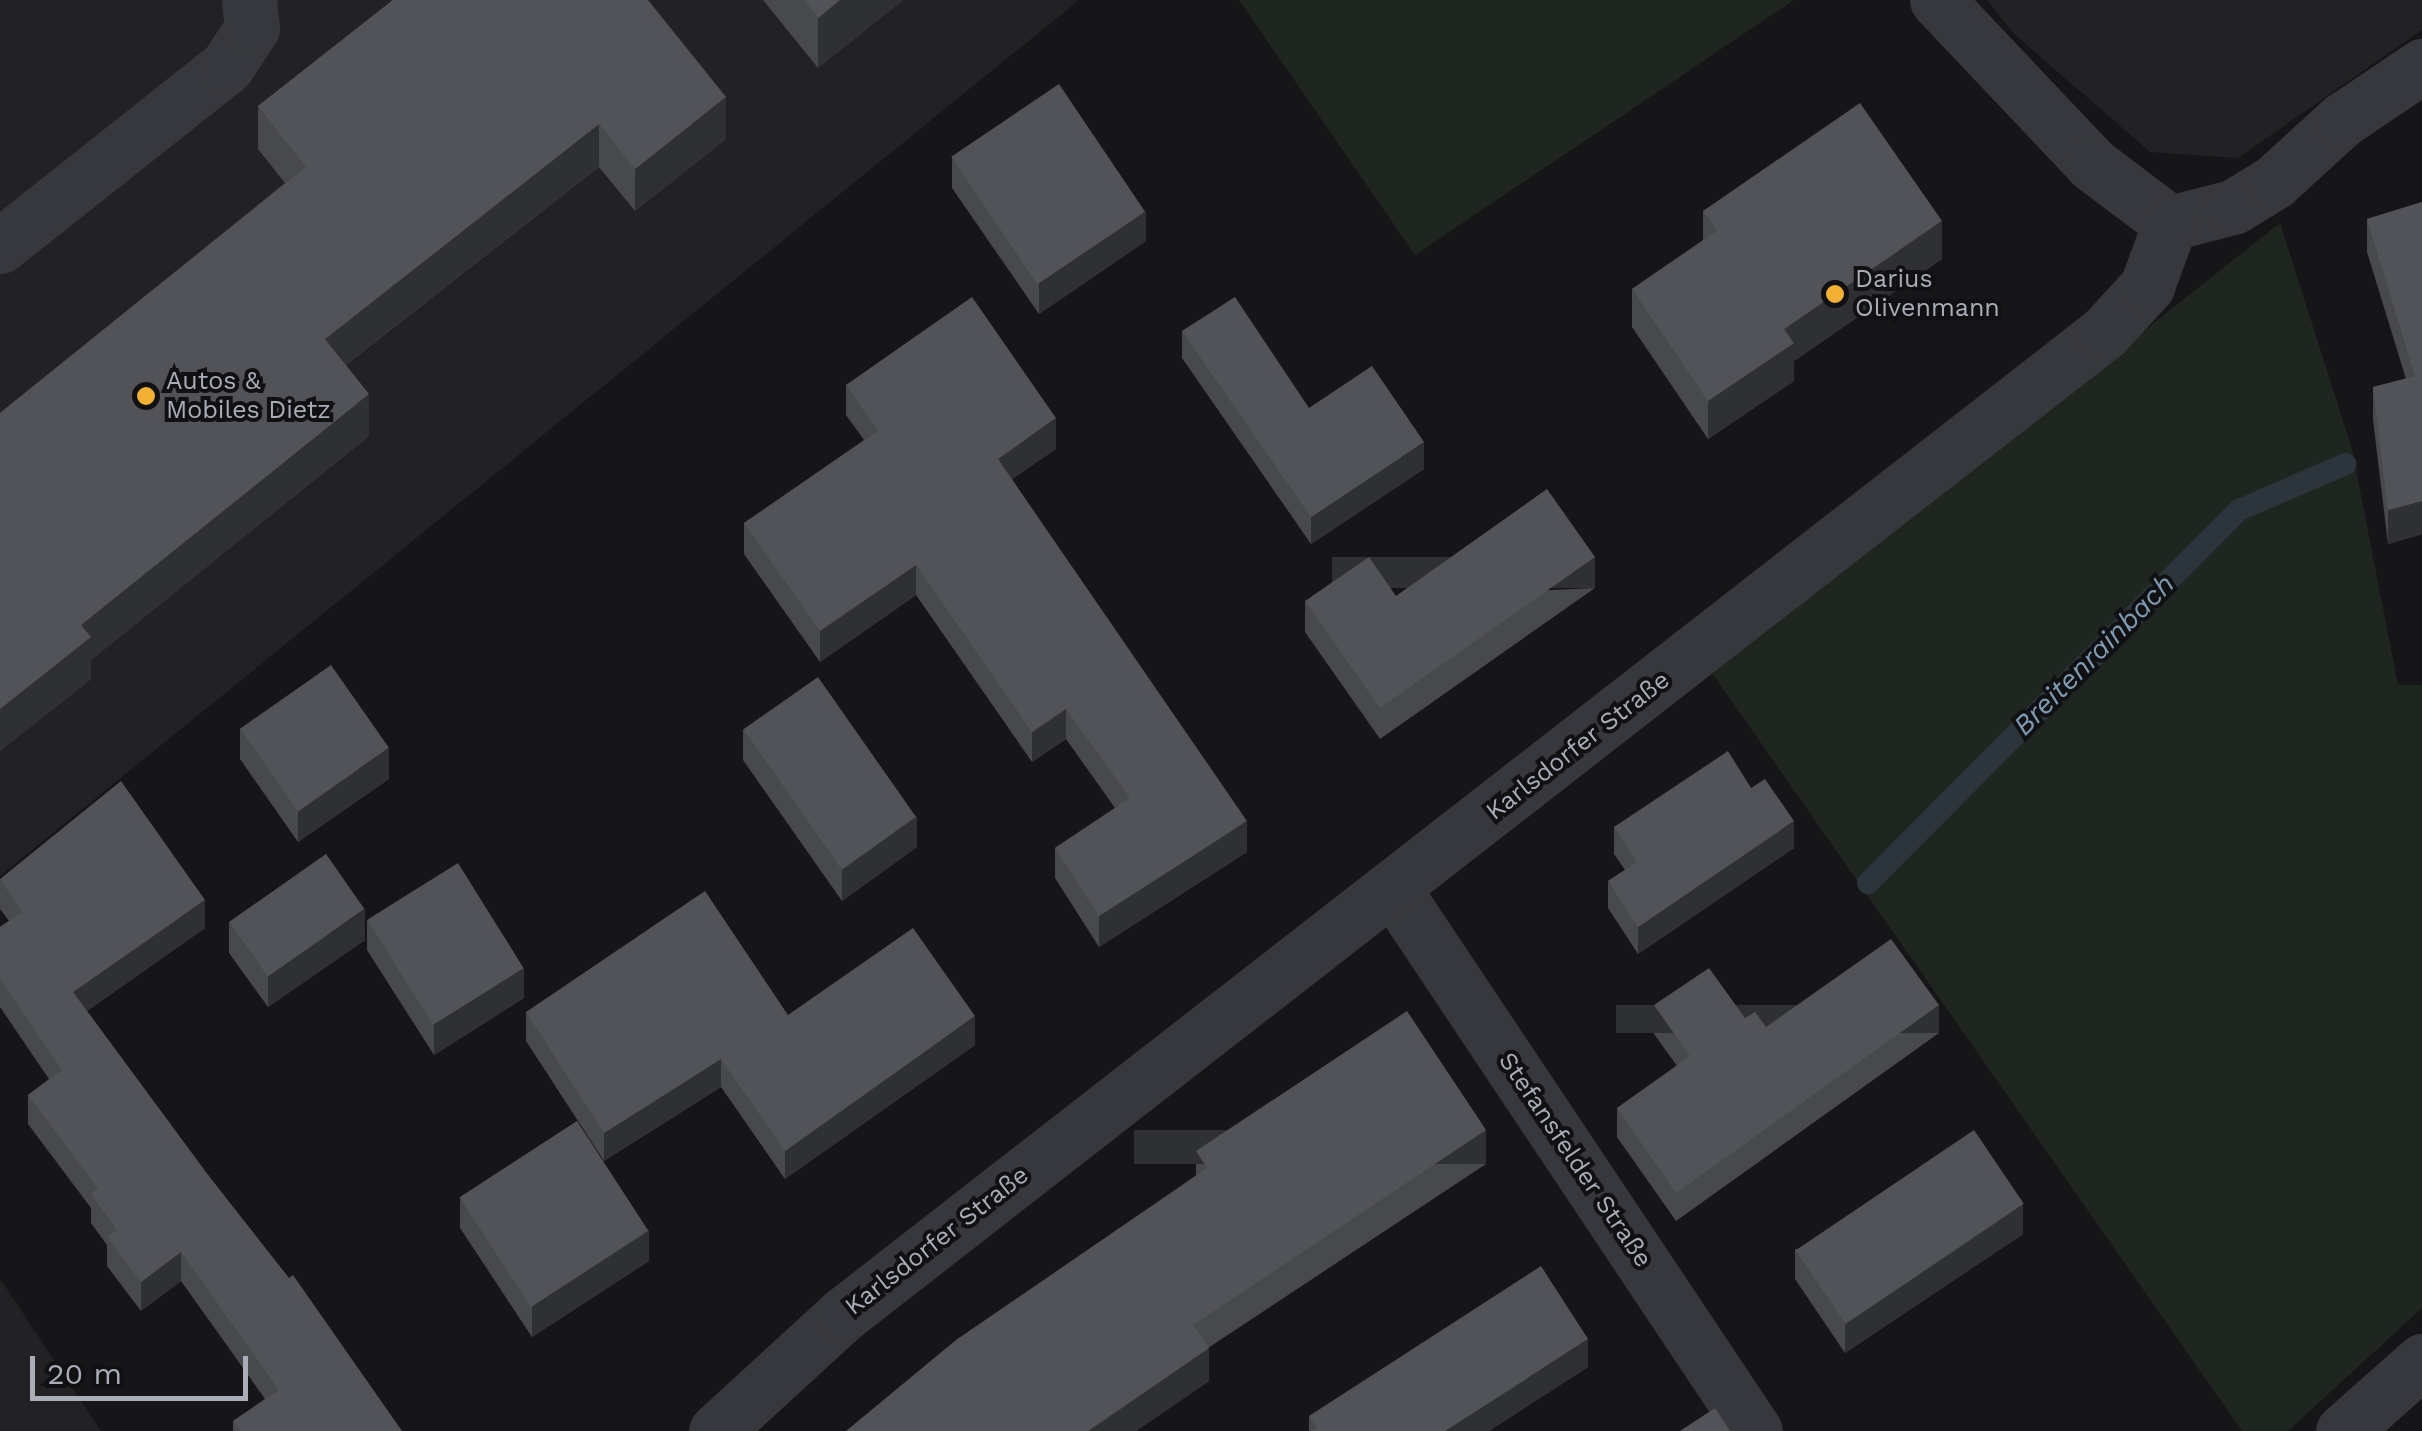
<!DOCTYPE html>
<html>
<head>
<meta charset="utf-8">
<style>
  body { margin:0 }
  #map { position:relative; width:2422px; height:1431px; overflow:hidden; background:#161618; font-family:"Work Sans",sans-serif }
  div>[style] { position:absolute }
  [style*='--x'] { left:calc(var(--x)*1px); top:calc(var(--y)*1px); width:calc(var(--w)*1px); rotate:calc(var(--a)*1deg) }
  .built>* { inset:0; background:#222225 }
  .green>* { inset:0; background:#1e261f }
  .stream>* { height:22px; margin:-11px; padding:0 11px; transform-origin:11px; border-radius:11px; background:#2c353c }
  .minor>* { height:55px; margin:-27.5px; padding:0 27.5px; transform-origin:27.5px; border-radius:27.5px; background:#37383d }
  .wall>* { inset:0; background:#47494d }
  .shaded-wall>* { inset:0; background:#2f3033; transform-origin:0 0 }
  .building>* { inset:0; background:#525359; transform-origin:0 0 }
  .dots>* { width:28px; height:28px; translate:-50% -50%; box-sizing:border-box; border:5px solid #111113; border-radius:50% }
  span { translate:-50% -50%; white-space:nowrap; text-align:center; line-height:1.15; -webkit-text-stroke:8px #111113; paint-order:stroke }
  .poi-label { font-size:25px; color:#a8adb8 }
  .left { translate:0 -50%; text-align:left }
  .street-label { font-size:25px; color:#a8adb8 }
  .water-label { font-size:28px; color:#7f9bb3; font-style:italic }
  .scale { position:absolute; left:30px; top:1356px; width:218px; height:45px; box-sizing:border-box; border:5px solid #a8adb8; border-top:0; padding-left:12px; font-size:30px; line-height:35px; white-space:nowrap; color:#a8adb8; -webkit-text-stroke:8px #111113; paint-order:stroke }
</style>
</head>
<body>
<div id="map">
  <div class="built">
    <div style="clip-path:polygon(0 0,1079px 0,0 876px)"></div>
    <div style="clip-path:polygon(1987px 0,2422px 0,2422px 30px,2238px 158px,2150px 152px,2013px 33px)"></div>
    <div style="clip-path:polygon(0 1279px,9px 1292px,101px 1431px,0 1431px)"></div>
  </div>
  <div class="green">
    <div style="clip-path:polygon(1239px 0,1794px 0,1415px 255px)"></div>
    <div style="clip-path:polygon(2280px 223px,2352px 449px,2398px 685px,2422px 685px,2422px 1308px,2288px 1431px,2242px 1431px,1712px 673px)"></div>
  </div>
  <div class="stream">
    <div style="--x:1868;--y:883;--w:526;--a:-45.15"></div>
    <div style="--x:2239;--y:510;--w:116;--a:-23.3"></div>
  </div>
  <div class="minor">
    <div style="--x:1937;--y:0;--w:226;--a:46.6"></div>
    <div style="--x:2092;--y:164;--w:98;--a:37.1"></div>
    <div style="--x:2170;--y:223;--w:65;--a:-14.3"></div>
    <div style="--x:2233;--y:207;--w:48;--a:-31.4"></div>
    <div style="--x:2274;--y:182;--w:92;--a:-42.4"></div>
    <div style="--x:2342;--y:120;--w:97;--a:-34"></div>
    <div style="--x:0;--y:246;--w:290;--a:-38.4"></div>
    <div style="--x:227;--y:66;--w:45;--a:-56.7"></div>
    <div style="--x:252;--y:28;--w:28;--a:-96"></div>
    <div style="--x:1394;--y:890;--w:650;--a:56.29"></div>
    <div style="--x:716;--y:1431;--w:175;--a:-42.5"></div>
    <div style="--x:845;--y:1313;--w:1595;--a:-37.9"></div>
    <div style="--x:2104;--y:333;--w:64;--a:-47.5"></div>
    <div style="--x:2147;--y:286;--w:67;--a:-69.9"></div>
    <div style="--x:2343;--y:1431;--w:106;--a:-41.5"></div>
  </div>
  <div class="wall">
    <div style="clip-path:polygon(393px 0,726px 139px,635px 211px,599px 167px,346px 365px,369px 436px,91px 660px,91px 679px,0 751px,0 413px,285px 183px,258px 149px,258px 106px)"></div>
    <div style="clip-path:polygon(763px 0,903px 0,818px 68px)"></div>
    <div style="clip-path:polygon(952px 158px,1146px 241px,1039px 314px,952px 188px)"></div>
    <div style="clip-path:polygon(2422px 202px,2422px 534px,2388px 544px,2373px 420px,2373px 387px,2406px 379px,2367px 252px,2367px 219px)"></div>
    <div style="clip-path:polygon(1703px 211px,1942px 259px,1794px 361px,1794px 381px,1708px 439px,1632px 327px,1632px 289px,1703px 240px)"></div>
    <div style="clip-path:polygon(1182px 331px,1309px 408px,1424px 469px,1311px 544px,1182px 358px)"></div>
    <div style="clip-path:polygon(846px 385px,1056px 449px,1012px 479px,1247px 852px,1099px 947px,1055px 878px,1055px 848px,1115px 808px,1066px 739px,1032px 762px,916px 595px,820px 662px,744px 554px,744px 523px,864px 440px,846px 415px)"></div>
    <div style="clip-path:polygon(1595px 588px,1380px 739px,1305px 632px,1305px 601px)"></div>
    <div style="clip-path:polygon(240px 728px,389px 779px,298px 842px,240px 759px)"></div>
    <div style="clip-path:polygon(743px 729px,917px 847px,842px 901px,743px 760px)"></div>
    <div style="clip-path:polygon(1751px 788px,1794px 848px,1638px 954px,1608px 908px,1608px 881px,1625px 870px,1614px 854px,1614px 827px)"></div>
    <div style="clip-path:polygon(0 879px,205px 928px,87px 1011px,205px 1171px,402px 1431px,233px 1431px,233px 1421px,265px 1399px,181px 1281px,141px 1311px,107px 1266px,107px 1245px,91px 1223px,91px 1208px,28px 1124px,28px 1095px,49px 1079px,0 1007px,0 927px,9px 921px,0 909px)"></div>
    <div style="clip-path:polygon(367px 920px,524px 998px,434px 1055px,367px 950px)"></div>
    <div style="clip-path:polygon(229px 922px,365px 940px,268px 1007px,229px 953px)"></div>
    <div style="clip-path:polygon(1654px 1005px,1745px 1018px,1766px 1027px,1939px 1033px,1676px 1221px,1617px 1137px,1617px 1108px,1677px 1066px,1654px 1034px)"></div>
    <div style="clip-path:polygon(526px 1012px,788px 1015px,975px 1045px,785px 1179px,721px 1087px,604px 1161px,526px 1041px)"></div>
    <div style="clip-path:polygon(1196px 1151px,1486px 1164px,1208px 1348px,1209px 1381px,1136px 1431px,846px 1431px,1196px 1176px)"></div>
    <div style="clip-path:polygon(460px 1197px,649px 1261px,532px 1337px,460px 1228px)"></div>
    <div style="clip-path:polygon(2023px 1234px,1845px 1353px,1795px 1279px,1795px 1249px)"></div>
    <div style="clip-path:polygon(1588px 1367px,1489px 1431px,1309px 1431px,1309px 1416px)"></div>
  </div>
  <div class="shaded-wall">
    <div style="clip-path:polygon(840px 0,903px 0,818px 68px,818px 18px)"></div>
    <div style="clip-path:polygon(726px 97px,726px 139px,635px 211px,635px 169px)"></div>
    <div style="clip-path:polygon(599px 124px,599px 167px,325px 381px,325px 339px)"></div>
    <div style="clip-path:polygon(1146px 211px,1146px 241px,1039px 314px,1039px 283px)"></div>
    <div style="clip-path:polygon(1942px 221px,1942px 259px,1794px 361px,1794px 381px,1708px 439px,1708px 401px,1784px 329px)"></div>
    <div style="clip-path:polygon(369px 394px,369px 436px,91px 660px,91px 679px,0 751px,0 709px,81px 625px)"></div>
    <div style="clip-path:polygon(1056px 418px,1056px 449px,998px 489px,998px 459px)"></div>
    <div style="clip-path:polygon(1424px 442px,1424px 469px,1311px 544px,1311px 517px)"></div>
    <div style="clip-path:polygon(2422px 501px,2422px 534px,2388px 544px,2388px 510px)"></div>
    <div style="left:1595px;top:557px;width:31px;height:263px;rotate:90deg"></div>
    <div style="clip-path:polygon(916px 565px,916px 595px,820px 662px,820px 631px)"></div>
    <div style="clip-path:polygon(1066px 709px,1066px 739px,1032px 762px,1032px 732px)"></div>
    <div style="clip-path:polygon(389px 748px,389px 779px,298px 842px,298px 811px)"></div>
    <div style="clip-path:polygon(917px 816px,917px 847px,842px 901px,842px 870px)"></div>
    <div style="clip-path:polygon(1247px 821px,1247px 852px,1099px 947px,1099px 916px)"></div>
    <div style="clip-path:polygon(1794px 821px,1794px 848px,1638px 954px,1638px 927px)"></div>
    <div style="clip-path:polygon(205px 900px,205px 928px,73px 1021px,73px 992px)"></div>
    <div style="clip-path:polygon(365px 909px,365px 940px,268px 1007px,268px 976px)"></div>
    <div style="clip-path:polygon(524px 968px,524px 998px,434px 1055px,434px 1024px)"></div>
    <div style="left:1939px;top:1005px;width:28px;height:323px;rotate:90deg"></div>
    <div style="clip-path:polygon(975px 1016px,975px 1045px,785px 1179px,785px 1151px)"></div>
    <div style="clip-path:polygon(721px 1059px,721px 1087px,604px 1161px,604px 1133px)"></div>
    <div style="left:1486px;top:1130px;width:34px;height:352px;rotate:90deg"></div>
    <div style="clip-path:polygon(2023px 1204px,2023px 1234px,1845px 1353px,1845px 1323px)"></div>
    <div style="clip-path:polygon(649px 1230px,649px 1261px,532px 1337px,532px 1306px)"></div>
    <div style="clip-path:polygon(181px 1252px,181px 1281px,141px 1311px,141px 1282px)"></div>
    <div style="clip-path:polygon(1588px 1339px,1588px 1367px,1489px 1431px,1445px 1431px)"></div>
    <div style="clip-path:polygon(1209px 1348px,1209px 1381px,1136px 1431px,1088px 1431px)"></div>
  </div>
  <div class="building">
    <div style="clip-path:polygon(393px 0,648px 0,726px 97px,635px 169px,599px 124px,325px 339px,369px 394px,81px 625px,91px 637px,0 709px,0 413px,306px 167px,258px 106px)"></div>
    <div style="clip-path:polygon(804px 0,840px 0,818px 18px)"></div>
    <div style="left:1059px;top:84px;width:154px;height:130px;rotate:56deg"></div>
    <div style="clip-path:polygon(1860px 103px,1942px 221px,1784px 329px,1794px 343px,1708px 401px,1632px 289px,1717px 231px,1703px 211px)"></div>
    <div style="clip-path:polygon(2422px 202px,2422px 501px,2388px 510px,2373px 387px,2415px 376px,2367px 219px)"></div>
    <div style="clip-path:polygon(972px 297px,1056px 418px,998px 459px,1247px 821px,1099px 916px,1055px 848px,1130px 798px,1066px 709px,1032px 732px,916px 565px,820px 631px,744px 523px,878px 431px,846px 385px)"></div>
    <div style="clip-path:polygon(1235px 297px,1309px 408px,1372px 366px,1424px 442px,1311px 517px,1182px 331px)"></div>
    <div style="clip-path:polygon(1547px 489px,1595px 557px,1380px 708px,1305px 601px,1369px 557px,1396px 596px)"></div>
    <div style="left:331px;top:665px;width:101px;height:111px;rotate:55deg"></div>
    <div style="left:818px;top:677px;width:171px;height:91px;rotate:55deg"></div>
    <div style="clip-path:polygon(1728px 751px,1751px 788px,1765px 779px,1794px 821px,1638px 927px,1608px 881px,1637px 862px,1614px 827px)"></div>
    <div style="clip-path:polygon(121px 781px,205px 900px,73px 992px,205px 1171px,289px 1278px,293px 1275px,402px 1431px,240px 1431px,233px 1421px,279px 1390px,181px 1252px,141px 1282px,107px 1237px,117px 1230px,91px 1194px,98px 1189px,28px 1095px,62px 1070px,0 979px,0 927px,22px 912px,0 879px)"></div>
    <div style="left:326px;top:854px;width:67px;height:118px;rotate:55deg"></div>
    <div style="left:458px;top:863px;width:124px;height:107px;rotate:58deg"></div>
    <div style="clip-path:polygon(705px 891px,788px 1015px,913px 928px,975px 1016px,785px 1151px,721px 1059px,604px 1133px,526px 1012px)"></div>
    <div style="clip-path:polygon(1891px 939px,1939px 1005px,1676px 1193px,1617px 1108px,1690px 1056px,1654px 1005px,1709px 968px,1745px 1018px,1755px 1012px,1766px 1027px)"></div>
    <div style="clip-path:polygon(1407px 1011px,1486px 1130px,1193px 1325px,1209px 1348px,1088px 1431px,846px 1431px,956px 1340px,1207px 1168px,1196px 1151px)"></div>
    <div style="left:577px;top:1121px;width:131px;height:140px;rotate:57deg"></div>
    <div style="left:1974px;top:1130px;width:89px;height:215px;rotate:56deg"></div>
    <div style="clip-path:polygon(1541px 1266px,1588px 1339px,1445px 1431px,1311px 1431px,1317px 1428px,1309px 1416px)"></div>
    <div style="clip-path:polygon(1715px 1408px,1730px 1431px,1680px 1431px)"></div>
  </div>
  <div class="dots">
    <div style="left:1835px;top:294px;background:#f2b134"></div>
    <div style="left:146px;top:396px;background:#f2b134"></div>
  </div>
  <div class="poi-label">
    <span class="left" style="left:1855px;top:294px">Darius<br>Olivenmann</span>
    <span class="left" style="left:166px;top:396px">Autos &amp;<br>Mobiles Dietz</span>
  </div>
  <div class="street-label">
    <span style="left:1578px;top:746px;rotate:-38deg">Karlsdorfer Straße</span>
    <span style="left:1575px;top:1160px;rotate:56deg">Stefansfelder Straße</span>
    <span style="left:937px;top:1241px;rotate:-38deg">Karlsdorfer Straße</span>
  </div>
  <div class="water-label">
    <span style="left:2094px;top:655px;rotate:-45deg">Breitenrainbach</span>
  </div>
  <div class="scale">20 m</div>
</div>
</body>
</html>
